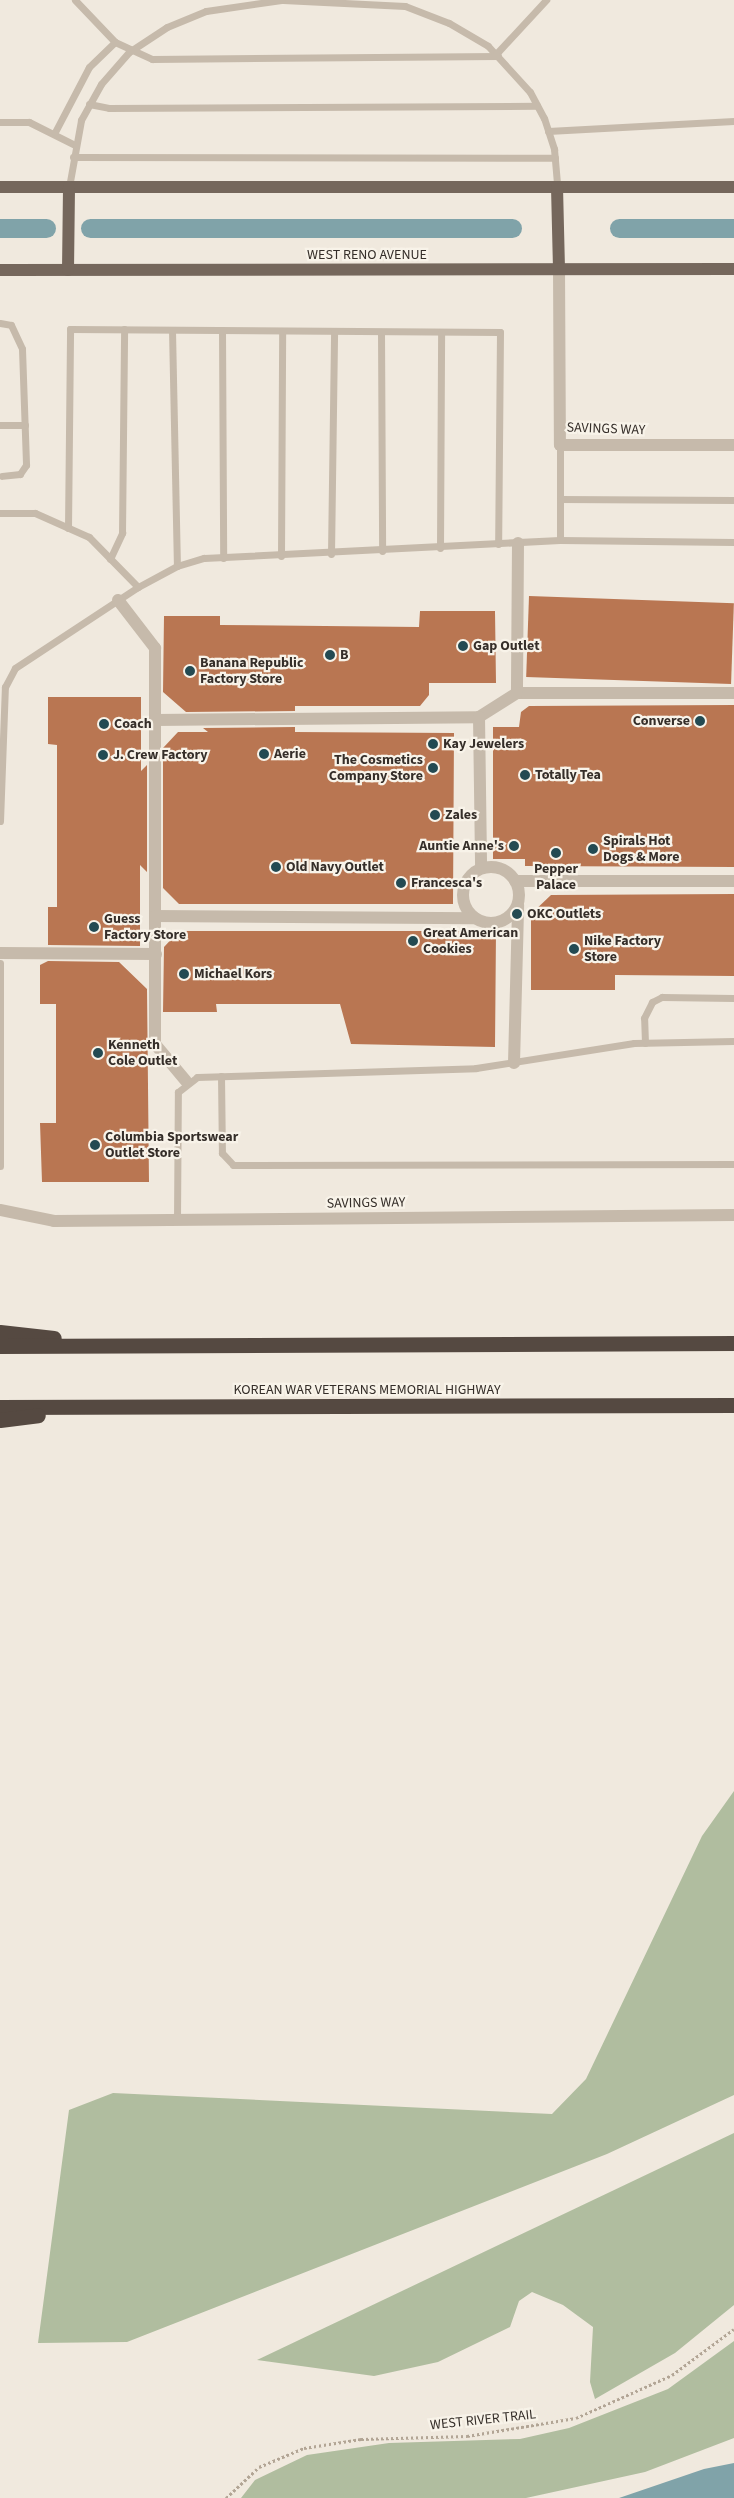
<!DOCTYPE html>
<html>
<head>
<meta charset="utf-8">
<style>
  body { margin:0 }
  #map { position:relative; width:734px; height:2498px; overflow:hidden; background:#f0e9de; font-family:"Source Sans 3",sans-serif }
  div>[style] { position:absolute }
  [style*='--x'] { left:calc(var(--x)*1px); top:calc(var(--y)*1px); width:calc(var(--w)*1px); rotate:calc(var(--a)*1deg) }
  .green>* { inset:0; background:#b0bd9f }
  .water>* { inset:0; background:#80a3a9 }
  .canal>* { height:19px; margin:-9.5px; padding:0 9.5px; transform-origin:9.5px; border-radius:9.5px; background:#80a3a9 }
  .building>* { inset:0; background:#b97652; transform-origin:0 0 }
  .path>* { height:3px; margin-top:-1.5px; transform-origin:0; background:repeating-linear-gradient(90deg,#b2a595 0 2.5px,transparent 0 5px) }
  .lane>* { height:7px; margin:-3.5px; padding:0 3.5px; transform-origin:3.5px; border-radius:3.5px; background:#c6baab }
  .street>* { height:12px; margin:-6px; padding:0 6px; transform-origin:6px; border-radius:6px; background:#c6baab }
  .street>.ring { margin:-6px; padding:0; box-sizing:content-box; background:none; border:12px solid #c6baab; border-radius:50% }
  .primary>* { height:12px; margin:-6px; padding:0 6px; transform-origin:6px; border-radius:6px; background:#75675c }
  .highway>* { height:15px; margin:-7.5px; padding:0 7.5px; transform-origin:7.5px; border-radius:7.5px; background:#554941 }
  .dots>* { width:14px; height:14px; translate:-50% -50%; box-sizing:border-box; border:2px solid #f8f3e9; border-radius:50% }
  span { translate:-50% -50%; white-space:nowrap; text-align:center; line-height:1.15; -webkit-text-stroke:4.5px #f8f3e9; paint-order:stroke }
  .street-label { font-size:14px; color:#352e29 }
  .poi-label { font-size:14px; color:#352e29; font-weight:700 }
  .left { translate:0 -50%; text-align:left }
  .right { translate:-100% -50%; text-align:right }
</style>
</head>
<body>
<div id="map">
  <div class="green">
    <div style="clip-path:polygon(734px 1791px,734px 2095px,607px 2154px,127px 2342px,38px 2343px,69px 2110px,113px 2093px,552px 2114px,586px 2079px,702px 1836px)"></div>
    <div style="clip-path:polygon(734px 2133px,734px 2305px,675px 2353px,595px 2399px,590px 2382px,593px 2327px,563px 2305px,532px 2292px,519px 2301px,510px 2327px,438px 2362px,374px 2376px,257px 2360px)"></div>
    <div style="clip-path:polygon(734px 2341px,734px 2438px,645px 2472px,526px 2498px,241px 2498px,255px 2480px,307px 2455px,389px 2443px,520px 2439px,569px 2428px,668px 2389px)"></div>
  </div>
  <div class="water">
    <div style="clip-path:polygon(734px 2463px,734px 2498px,619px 2498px,704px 2469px)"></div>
  </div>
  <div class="canal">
    <div style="--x:0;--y:228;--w:46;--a:0"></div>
    <div style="--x:90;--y:228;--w:422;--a:0"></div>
    <div style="--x:619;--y:228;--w:115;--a:0"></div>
  </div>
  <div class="building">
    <div style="left:529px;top:596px;width:205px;height:81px;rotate:2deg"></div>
    <div style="clip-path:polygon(420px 611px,495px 611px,496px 683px,429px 683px,429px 695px,420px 706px,295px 706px,295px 711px,186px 712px,163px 692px,164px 616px,220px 616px,220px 625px,419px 627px)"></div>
    <div style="clip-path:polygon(48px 697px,141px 697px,141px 771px,147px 765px,147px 872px,140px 865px,140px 946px,48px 945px,48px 907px,57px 907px,57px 745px,48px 744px)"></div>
    <div style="clip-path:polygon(734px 705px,734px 867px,525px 866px,525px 859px,493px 859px,493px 727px,519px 727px,521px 712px,529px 706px)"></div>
    <div style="clip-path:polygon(295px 727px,295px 732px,454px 733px,453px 904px,179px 904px,163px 888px,163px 748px,178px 732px,208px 732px,203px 728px)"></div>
    <div style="clip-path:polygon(734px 894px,734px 976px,615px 975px,615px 990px,531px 990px,531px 914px,551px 895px)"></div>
    <div style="clip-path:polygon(179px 931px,496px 931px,495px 1047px,351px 1044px,340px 1004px,216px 1004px,217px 1012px,163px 1012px,164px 947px)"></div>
    <div style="clip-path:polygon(48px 961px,119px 962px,147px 989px,149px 1182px,42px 1182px,40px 1123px,56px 1123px,56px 1004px,40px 1004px,40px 965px)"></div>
  </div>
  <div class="path">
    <div style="--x:226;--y:2498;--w:45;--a:-43.2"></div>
    <div style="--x:259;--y:2467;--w:49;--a:-22.9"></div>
    <div style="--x:304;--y:2448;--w:58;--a:-9"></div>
    <div style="--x:361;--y:2439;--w:106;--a:-1.6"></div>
    <div style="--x:467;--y:2436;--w:110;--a:-9.4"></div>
    <div style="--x:576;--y:2418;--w:105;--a:-24.1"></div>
    <div style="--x:672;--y:2375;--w:77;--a:-36.6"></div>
  </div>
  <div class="lane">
    <div style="--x:75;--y:0;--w:58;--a:46.4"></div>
    <div style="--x:283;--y:0;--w:122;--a:2.8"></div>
    <div style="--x:405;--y:6;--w:47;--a:21.1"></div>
    <div style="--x:449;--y:23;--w:45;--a:30.5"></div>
    <div style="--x:488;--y:46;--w:62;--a:47.6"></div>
    <div style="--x:530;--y:92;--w:30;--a:62"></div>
    <div style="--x:544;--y:118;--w:33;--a:72"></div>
    <div style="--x:554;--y:149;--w:38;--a:85"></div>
    <div style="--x:496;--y:54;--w:74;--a:-47.2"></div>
    <div style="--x:89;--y:104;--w:20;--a:11"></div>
    <div style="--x:109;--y:108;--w:428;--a:-0.3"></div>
    <div style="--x:0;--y:122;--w:29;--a:0"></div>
    <div style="--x:29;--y:122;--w:51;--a:26.6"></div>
    <div style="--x:548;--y:131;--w:186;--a:-3.1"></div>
    <div style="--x:55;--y:132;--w:73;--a:-62.4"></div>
    <div style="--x:89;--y:67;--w:36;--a:-44"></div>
    <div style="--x:115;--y:42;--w:41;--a:24.7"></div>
    <div style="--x:152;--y:59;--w:346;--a:-0.5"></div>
    <div style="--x:73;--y:157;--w:482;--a:0.1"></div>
    <div style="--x:69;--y:187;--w:68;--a:-79.8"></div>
    <div style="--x:81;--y:120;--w:41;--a:-60.9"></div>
    <div style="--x:101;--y:84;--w:43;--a:-48.8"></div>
    <div style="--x:129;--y:52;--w:45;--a:-33.3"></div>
    <div style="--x:167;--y:27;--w:42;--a:-22.3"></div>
    <div style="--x:206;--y:11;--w:76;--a:-8.3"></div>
    <div style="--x:0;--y:323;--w:11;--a:10"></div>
    <div style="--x:11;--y:325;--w:26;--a:65"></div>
    <div style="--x:22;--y:349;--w:116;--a:88"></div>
    <div style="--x:26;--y:465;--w:11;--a:124"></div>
    <div style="--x:20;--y:474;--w:18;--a:174"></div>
    <div style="--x:172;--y:330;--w:236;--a:88.8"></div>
    <div style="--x:222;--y:330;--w:228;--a:89.7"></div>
    <div style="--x:381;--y:332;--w:219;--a:89.7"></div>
    <div style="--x:0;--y:425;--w:25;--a:0"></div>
    <div style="--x:560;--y:445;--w:95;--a:90"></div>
    <div style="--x:560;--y:499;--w:174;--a:0.3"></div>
    <div style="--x:0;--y:513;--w:35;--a:0"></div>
    <div style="--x:35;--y:513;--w:59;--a:24"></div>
    <div style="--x:89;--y:537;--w:70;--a:45.6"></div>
    <div style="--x:138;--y:587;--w:44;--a:-28.3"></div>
    <div style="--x:177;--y:566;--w:28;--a:-17"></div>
    <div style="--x:204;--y:558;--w:356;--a:-2.9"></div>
    <div style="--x:560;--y:540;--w:174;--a:0.7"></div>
    <div style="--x:68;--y:528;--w:199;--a:-89.4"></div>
    <div style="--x:70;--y:329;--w:430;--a:0.4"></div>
    <div style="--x:500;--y:332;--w:212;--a:90.5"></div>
    <div style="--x:440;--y:548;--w:216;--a:-89.7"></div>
    <div style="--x:331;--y:554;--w:223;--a:-89.2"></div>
    <div style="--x:281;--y:556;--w:225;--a:-89.7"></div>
    <div style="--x:110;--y:559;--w:29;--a:-65"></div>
    <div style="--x:122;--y:533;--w:204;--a:-89.4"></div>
    <div style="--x:0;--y:821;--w:134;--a:-87.9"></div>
    <div style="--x:5;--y:687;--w:21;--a:-62"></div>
    <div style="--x:15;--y:668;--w:147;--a:-33.4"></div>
    <div style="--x:0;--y:963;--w:203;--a:90"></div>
    <div style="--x:645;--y:1043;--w:25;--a:-92"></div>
    <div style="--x:644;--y:1018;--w:18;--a:-63"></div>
    <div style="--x:652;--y:1002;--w:11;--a:-27"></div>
    <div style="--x:662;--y:997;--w:72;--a:0.8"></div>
    <div style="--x:221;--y:1076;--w:77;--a:89.3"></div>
    <div style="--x:222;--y:1153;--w:16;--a:47"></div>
    <div style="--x:233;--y:1165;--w:501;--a:-0.11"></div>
    <div style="--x:177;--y:1220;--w:128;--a:-89.6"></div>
    <div style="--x:178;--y:1092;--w:24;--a:-38"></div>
    <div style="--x:197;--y:1077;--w:279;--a:-1.8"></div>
    <div style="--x:476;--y:1068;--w:160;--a:-9"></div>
    <div style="--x:634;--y:1043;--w:100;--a:-1.1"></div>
  </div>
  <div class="street">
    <div style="--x:559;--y:269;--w:176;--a:89.7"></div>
    <div style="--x:560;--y:445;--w:174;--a:0"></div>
    <div style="--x:518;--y:543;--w:150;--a:90.4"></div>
    <div style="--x:517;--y:693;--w:217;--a:0"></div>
    <div style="--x:118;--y:600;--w:61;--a:52.4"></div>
    <div style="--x:155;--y:648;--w:396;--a:90"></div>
    <div style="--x:155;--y:1044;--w:48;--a:50"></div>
    <div style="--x:479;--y:717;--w:45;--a:-32.3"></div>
    <div style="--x:155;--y:720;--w:324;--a:-0.5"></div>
    <div style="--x:479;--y:717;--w:151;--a:89.2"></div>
    <div class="ring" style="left:463px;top:867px;width:44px;height:44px"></div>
    <div style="--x:515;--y:881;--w:219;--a:0"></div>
    <div style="--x:155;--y:916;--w:320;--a:0.4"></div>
    <div style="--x:0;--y:953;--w:156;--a:0.4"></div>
    <div style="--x:514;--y:1063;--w:158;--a:-88.5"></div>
    <div style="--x:0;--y:1210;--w:55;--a:11.5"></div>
    <div style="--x:54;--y:1221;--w:680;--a:-0.51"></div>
  </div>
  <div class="primary">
    <div style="--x:0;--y:187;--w:734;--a:0"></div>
    <div style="--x:557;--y:187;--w:82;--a:88.6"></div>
    <div style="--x:0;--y:270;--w:734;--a:-0.08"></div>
    <div style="--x:68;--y:270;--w:83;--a:-89.3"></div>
  </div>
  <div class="highway">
    <div style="--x:0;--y:1332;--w:54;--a:6.3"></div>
    <div style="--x:0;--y:1346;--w:734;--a:-0.23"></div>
    <div style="--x:0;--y:1407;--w:734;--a:-0.16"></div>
    <div style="--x:0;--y:1420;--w:38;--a:-7"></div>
  </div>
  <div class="dots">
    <div style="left:463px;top:646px;background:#234a52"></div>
    <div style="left:330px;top:655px;background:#234a52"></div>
    <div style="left:190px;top:671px;background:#234a52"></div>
    <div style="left:700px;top:721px;background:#234a52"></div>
    <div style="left:104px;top:724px;background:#234a52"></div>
    <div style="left:433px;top:744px;background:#234a52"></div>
    <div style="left:264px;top:754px;background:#234a52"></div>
    <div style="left:103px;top:755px;background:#234a52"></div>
    <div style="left:433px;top:768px;background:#234a52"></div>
    <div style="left:525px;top:775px;background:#234a52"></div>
    <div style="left:435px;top:815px;background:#234a52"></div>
    <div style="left:514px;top:846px;background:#234a52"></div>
    <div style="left:593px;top:849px;background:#234a52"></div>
    <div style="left:556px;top:853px;background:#234a52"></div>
    <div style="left:276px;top:867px;background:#234a52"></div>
    <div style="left:401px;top:883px;background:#234a52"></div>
    <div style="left:517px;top:914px;background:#234a52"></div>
    <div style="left:94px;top:927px;background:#234a52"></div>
    <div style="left:413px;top:941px;background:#234a52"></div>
    <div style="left:574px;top:949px;background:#234a52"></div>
    <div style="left:184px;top:974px;background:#234a52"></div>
    <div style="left:98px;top:1053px;background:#234a52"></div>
    <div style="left:95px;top:1145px;background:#234a52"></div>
  </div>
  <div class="street-label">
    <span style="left:367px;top:255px">WEST RENO AVENUE</span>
    <span style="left:606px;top:429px;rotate:2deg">SAVINGS WAY</span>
    <span style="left:366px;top:1203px;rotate:-1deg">SAVINGS WAY</span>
    <span style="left:367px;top:1390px">KOREAN WAR VETERANS MEMORIAL HIGHWAY</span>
    <span style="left:483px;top:2420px;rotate:-6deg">WEST RIVER TRAIL</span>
  </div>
  <div class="poi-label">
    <span class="left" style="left:473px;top:646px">Gap Outlet</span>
    <span class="left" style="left:340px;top:655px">B</span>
    <span class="left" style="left:200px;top:671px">Banana Republic<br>Factory Store</span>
    <span class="right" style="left:690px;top:721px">Converse</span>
    <span class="left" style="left:114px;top:724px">Coach</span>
    <span class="left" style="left:443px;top:744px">Kay Jewelers</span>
    <span class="left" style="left:274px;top:754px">Aerie</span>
    <span class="left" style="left:113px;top:755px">J. Crew Factory</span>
    <span class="right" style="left:423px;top:768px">The Cosmetics<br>Company Store</span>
    <span class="left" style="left:535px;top:775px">Totally Tea</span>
    <span class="left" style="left:445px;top:815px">Zales</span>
    <span class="left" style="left:603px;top:849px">Spirals Hot<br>Dogs &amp; More</span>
    <span class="right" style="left:504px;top:846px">Auntie Anne's</span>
    <span class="left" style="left:286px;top:867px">Old Navy Outlet</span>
    <span style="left:556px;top:877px">Pepper<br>Palace</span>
    <span class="left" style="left:411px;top:883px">Francesca's</span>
    <span class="left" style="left:527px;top:914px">OKC Outlets</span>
    <span class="left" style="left:104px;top:927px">Guess<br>Factory Store</span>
    <span class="left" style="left:423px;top:941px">Great American<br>Cookies</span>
    <span class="left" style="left:584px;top:949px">Nike Factory<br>Store</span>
    <span class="left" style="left:194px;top:974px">Michael Kors</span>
    <span class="left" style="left:108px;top:1053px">Kenneth<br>Cole Outlet</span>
    <span class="left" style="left:105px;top:1145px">Columbia Sportswear<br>Outlet Store</span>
  </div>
</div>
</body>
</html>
